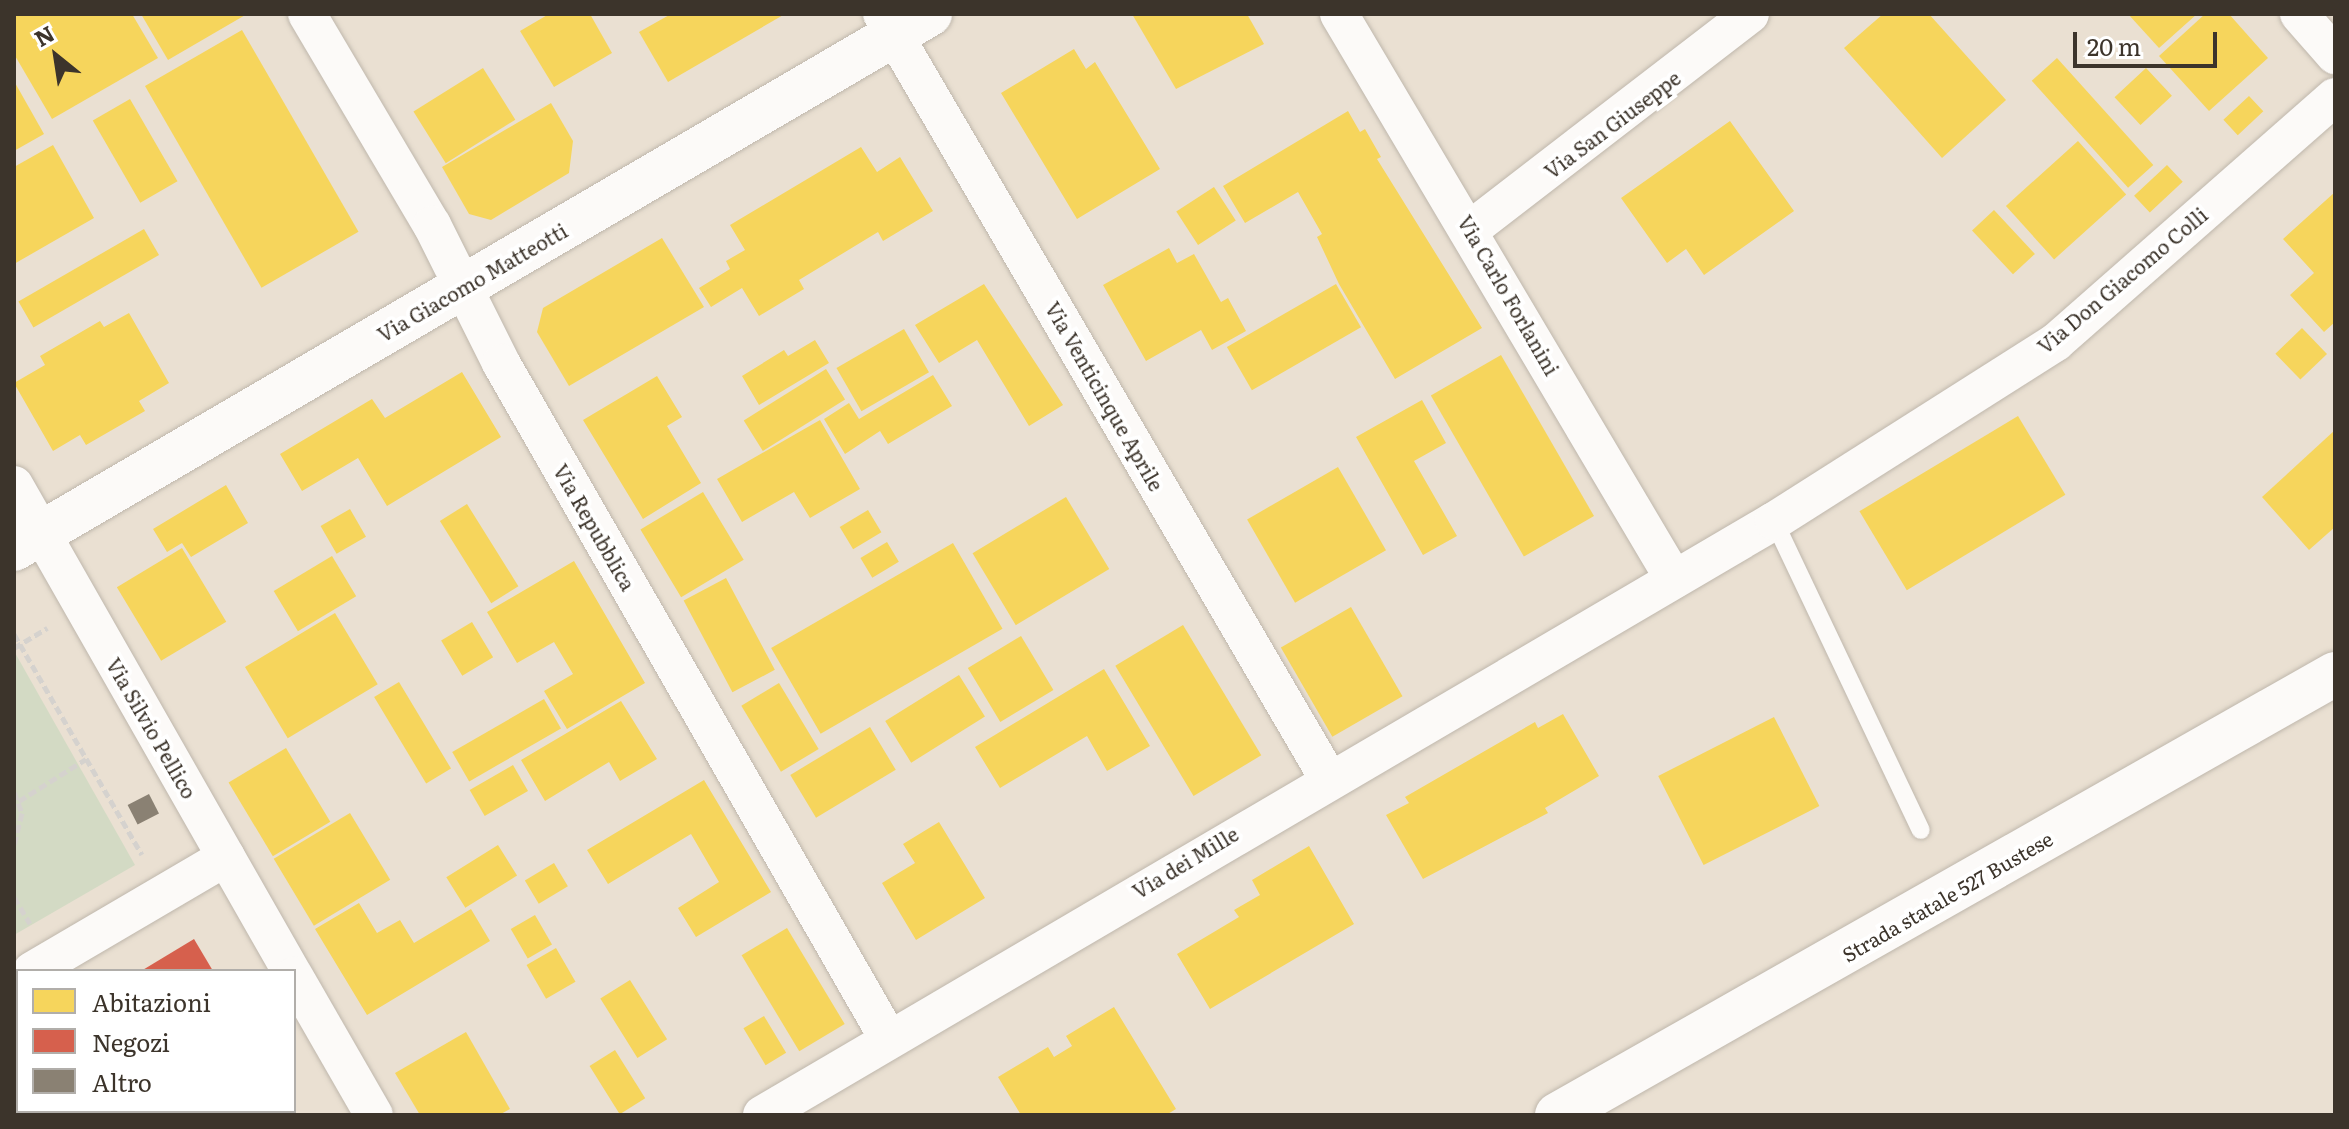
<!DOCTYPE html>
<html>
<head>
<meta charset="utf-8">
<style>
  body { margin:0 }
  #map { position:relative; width:2349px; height:1129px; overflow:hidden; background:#eae0d2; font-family:Literata,serif }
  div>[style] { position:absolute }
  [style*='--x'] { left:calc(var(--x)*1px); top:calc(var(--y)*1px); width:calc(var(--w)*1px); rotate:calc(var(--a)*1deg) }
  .green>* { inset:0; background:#d3dac4 }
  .homes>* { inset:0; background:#f6d55c; transform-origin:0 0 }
  .shops>* { inset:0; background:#d6604d }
  .building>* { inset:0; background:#8a8173; transform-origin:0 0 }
  .path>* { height:5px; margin-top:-2.5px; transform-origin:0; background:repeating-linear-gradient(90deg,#d5d2ce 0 8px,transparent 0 12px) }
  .roads { filter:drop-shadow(0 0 2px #bfb7ac) drop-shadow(0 0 2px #bfb7ac) }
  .lane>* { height:18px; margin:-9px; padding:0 9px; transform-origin:9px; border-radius:9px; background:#fcfaf8 }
  .street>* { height:38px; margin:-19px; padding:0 19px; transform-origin:19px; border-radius:19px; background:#fcfaf8 }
  .secondary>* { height:44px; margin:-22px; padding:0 22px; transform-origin:22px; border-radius:22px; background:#fcfaf8 }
  .primary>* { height:44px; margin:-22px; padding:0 22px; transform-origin:22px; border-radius:22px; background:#fcfaf8 }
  span { translate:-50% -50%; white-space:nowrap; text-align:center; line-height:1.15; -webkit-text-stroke:8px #fff; paint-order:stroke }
  .street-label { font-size:20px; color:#3c342b }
  .frame { position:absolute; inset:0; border:16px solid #3c342b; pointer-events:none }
  .legend { position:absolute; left:16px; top:969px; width:280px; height:144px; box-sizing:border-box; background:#fff; border:2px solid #b1aeaa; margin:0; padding:10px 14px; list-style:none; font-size:24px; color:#3c342b }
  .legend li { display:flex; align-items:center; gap:16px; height:40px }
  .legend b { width:40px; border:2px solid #b1aeaa }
  .north { position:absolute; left:16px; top:16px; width:80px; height:80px; -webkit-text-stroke:6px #fff; paint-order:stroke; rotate:330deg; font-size:22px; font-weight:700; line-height:32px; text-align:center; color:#3c342b }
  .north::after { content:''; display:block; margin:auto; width:28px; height:36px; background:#3c342b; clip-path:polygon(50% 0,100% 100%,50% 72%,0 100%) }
  .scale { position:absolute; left:2073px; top:32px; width:144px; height:36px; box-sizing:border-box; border:4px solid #3c342b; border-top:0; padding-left:10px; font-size:24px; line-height:28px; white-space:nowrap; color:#3c342b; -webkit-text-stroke:6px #fff; paint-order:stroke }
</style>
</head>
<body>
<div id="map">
  <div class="green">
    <div style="clip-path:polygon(14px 651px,135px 865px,14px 935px)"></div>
  </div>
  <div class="homes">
    <div style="clip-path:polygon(14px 14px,132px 14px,158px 58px,52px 119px,14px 54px)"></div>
    <div style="clip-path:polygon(141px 14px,247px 14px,168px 60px)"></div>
    <div style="clip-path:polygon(549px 14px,590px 14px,612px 53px,554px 87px,520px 31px)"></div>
    <div style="clip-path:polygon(671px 14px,785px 14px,668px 82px,639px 32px)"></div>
    <div style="clip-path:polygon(1132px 14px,1247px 14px,1264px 44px,1176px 89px)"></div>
    <div style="clip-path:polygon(1883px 14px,1929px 14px,2006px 100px,1942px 158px,1844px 48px)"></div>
    <div style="clip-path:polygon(2128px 14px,2197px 14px,2159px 48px)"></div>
    <div style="clip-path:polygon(2205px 14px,2229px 14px,2268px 58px,2209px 111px,2159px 56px)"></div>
    <div style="left:242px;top:30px;width:233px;height:112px;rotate:60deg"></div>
    <div style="clip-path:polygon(1074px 49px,1086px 69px,1095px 62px,1160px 169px,1077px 219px,1001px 93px)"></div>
    <div style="left:2057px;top:58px;width:144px;height:34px;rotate:48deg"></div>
    <div style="left:483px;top:68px;width:61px;height:82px;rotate:58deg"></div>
    <div style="left:2146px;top:68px;width:38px;height:43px;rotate:47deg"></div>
    <div style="clip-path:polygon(14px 81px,44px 134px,14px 151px)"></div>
    <div style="left:2249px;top:96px;width:21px;height:35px;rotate:47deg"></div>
    <div style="left:130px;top:99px;width:95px;height:43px;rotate:60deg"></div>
    <div style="clip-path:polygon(551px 103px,573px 141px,569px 173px,491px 220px,469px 214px,442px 167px)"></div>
    <div style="clip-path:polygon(1348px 111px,1360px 132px,1365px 129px,1381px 157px,1377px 159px,1482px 328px,1395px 379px,1339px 284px,1317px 237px,1322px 234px,1298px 192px,1245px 223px,1223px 186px)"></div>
    <div style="clip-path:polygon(1730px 121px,1794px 211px,1704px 275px,1686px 249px,1667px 263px,1621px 198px)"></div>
    <div style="left:2078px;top:141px;width:72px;height:97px;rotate:48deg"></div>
    <div style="clip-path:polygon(53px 145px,94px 218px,14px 264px,14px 167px)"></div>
    <div style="clip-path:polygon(861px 147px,877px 172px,900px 157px,933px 211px,883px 241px,878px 232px,799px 280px,804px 289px,759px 316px,742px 288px,711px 307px,699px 288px,730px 269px,726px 261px,745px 250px,730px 225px)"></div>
    <div style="left:2167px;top:165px;width:23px;height:45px;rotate:47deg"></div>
    <div style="left:1214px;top:187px;width:40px;height:45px;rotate:57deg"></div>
    <div style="clip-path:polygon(2335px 192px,2335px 322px,2324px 332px,2290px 295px,2314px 273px,2283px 239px)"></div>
    <div style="left:1994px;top:210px;width:60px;height:30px;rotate:47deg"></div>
    <div style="left:144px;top:229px;width:30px;height:145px;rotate:60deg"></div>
    <div style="clip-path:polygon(662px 238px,704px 307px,569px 386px,537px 332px,543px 308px)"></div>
    <div style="clip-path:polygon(1169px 248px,1177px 263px,1194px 254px,1221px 302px,1228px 298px,1246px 331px,1212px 350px,1201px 330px,1146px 361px,1103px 285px)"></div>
    <div style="clip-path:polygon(984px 284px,1063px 405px,1029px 426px,977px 340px,939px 363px,915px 325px)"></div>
    <div style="left:1336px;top:284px;width:50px;height:126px;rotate:60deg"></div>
    <div style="clip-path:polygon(129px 313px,169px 383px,139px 401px,145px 411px,86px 445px,80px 435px,53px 451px,14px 383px,45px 365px,40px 356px,100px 321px,104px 327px)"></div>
    <div style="left:2302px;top:328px;width:36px;height:37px;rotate:46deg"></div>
    <div style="left:904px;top:329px;width:50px;height:78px;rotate:60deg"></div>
    <div style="clip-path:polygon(815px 340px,829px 363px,759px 405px,742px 376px,784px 350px,788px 356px)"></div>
    <div style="left:1501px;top:355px;width:186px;height:81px;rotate:60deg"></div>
    <div style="left:826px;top:369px;width:36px;height:97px;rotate:58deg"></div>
    <div style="clip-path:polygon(462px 372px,501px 437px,387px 506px,358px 458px,302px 491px,280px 454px,372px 399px,385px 418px)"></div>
    <div style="clip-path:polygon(933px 375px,952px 406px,888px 444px,880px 431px,845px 454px,824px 419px,849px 403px,859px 419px)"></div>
    <div style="clip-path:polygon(657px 376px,682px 417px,667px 426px,701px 483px,643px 519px,583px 420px)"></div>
    <div style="clip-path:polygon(1422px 400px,1446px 443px,1414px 461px,1457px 536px,1423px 555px,1356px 437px)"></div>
    <div style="left:2018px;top:416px;width:92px;height:185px;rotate:59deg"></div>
    <div style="clip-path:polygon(820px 420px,860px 489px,810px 518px,794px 492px,742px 522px,717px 479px)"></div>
    <div style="clip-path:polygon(2335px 430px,2335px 527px,2309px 550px,2262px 497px)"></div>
    <div style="left:1338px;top:467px;width:96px;height:105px;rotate:60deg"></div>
    <div style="clip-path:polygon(226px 485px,248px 523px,191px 557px,182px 543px,167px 552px,153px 529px)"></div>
    <div style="left:703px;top:492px;width:79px;height:73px;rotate:59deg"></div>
    <div style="left:1066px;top:497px;width:84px;height:109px;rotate:59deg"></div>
    <div style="left:467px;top:504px;width:97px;height:32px;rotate:58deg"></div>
    <div style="left:350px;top:509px;width:32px;height:34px;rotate:60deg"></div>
    <div style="left:868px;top:510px;width:26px;height:33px;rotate:59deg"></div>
    <div style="left:887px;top:542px;width:23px;height:31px;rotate:59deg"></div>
    <div style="left:953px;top:543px;width:99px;height:210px;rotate:60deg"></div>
    <div style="left:182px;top:548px;width:86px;height:76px;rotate:59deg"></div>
    <div style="left:332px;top:556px;width:47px;height:68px;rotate:59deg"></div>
    <div style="clip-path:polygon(574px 561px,645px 683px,567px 729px,544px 691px,573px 674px,554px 642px,517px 663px,487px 612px)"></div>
    <div style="left:726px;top:578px;width:104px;height:48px;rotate:62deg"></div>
    <div style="left:1351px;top:607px;width:103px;height:81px;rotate:60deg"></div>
    <div style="left:335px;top:613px;width:83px;height:105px;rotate:59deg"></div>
    <div style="left:472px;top:622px;width:41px;height:36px;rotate:59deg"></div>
    <div style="left:1183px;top:625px;width:152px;height:79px;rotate:59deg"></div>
    <div style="left:1021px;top:636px;width:63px;height:62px;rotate:59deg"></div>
    <div style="clip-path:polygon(1104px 669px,1150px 746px,1107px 771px,1087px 736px,1000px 788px,975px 747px)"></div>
    <div style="left:959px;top:675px;width:49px;height:87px;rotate:58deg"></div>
    <div style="left:399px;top:682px;width:101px;height:29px;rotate:59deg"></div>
    <div style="left:779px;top:683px;width:77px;height:44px;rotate:59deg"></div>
    <div style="left:544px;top:699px;width:34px;height:106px;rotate:60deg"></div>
    <div style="clip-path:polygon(621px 701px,657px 759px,620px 781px,609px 762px,545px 801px,521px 760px)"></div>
    <div style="clip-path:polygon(1563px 714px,1599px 776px,1545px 808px,1548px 813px,1423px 879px,1386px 815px,1409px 803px,1405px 797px,1535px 722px,1538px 728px)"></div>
    <div style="left:1774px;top:717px;width:100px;height:130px;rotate:63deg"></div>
    <div style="left:870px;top:727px;width:50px;height:93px;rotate:59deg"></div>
    <div style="left:286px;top:748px;width:86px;height:67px;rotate:59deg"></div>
    <div style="left:513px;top:765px;width:30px;height:50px;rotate:60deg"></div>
    <div style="clip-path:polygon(704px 780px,771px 892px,696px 937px,678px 908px,719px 882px,691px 834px,608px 884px,587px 850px)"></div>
    <div style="left:350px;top:813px;width:78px;height:89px;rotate:59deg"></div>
    <div style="clip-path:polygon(939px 822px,985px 898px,916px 940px,882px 883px,915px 863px,903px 844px)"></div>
    <div style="left:498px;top:845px;width:36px;height:61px;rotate:58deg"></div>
    <div style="clip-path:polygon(1309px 846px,1354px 924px,1210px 1009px,1177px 954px,1239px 917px,1234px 910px,1260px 895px,1252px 880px)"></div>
    <div style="left:554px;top:863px;width:27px;height:34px;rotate:59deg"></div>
    <div style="clip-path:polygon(359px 903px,377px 933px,400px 920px,414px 943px,471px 909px,490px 941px,367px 1015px,315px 929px)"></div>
    <div style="left:535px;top:915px;width:34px;height:28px;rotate:60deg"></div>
    <div style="left:787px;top:928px;width:112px;height:53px;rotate:59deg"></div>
    <div style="left:556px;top:948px;width:39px;height:34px;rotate:60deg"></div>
    <div style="left:630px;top:980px;width:70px;height:35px;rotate:58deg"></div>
    <div style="clip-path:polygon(1114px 1007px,1176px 1109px,1166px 1115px,1021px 1115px,998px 1077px,1048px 1047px,1054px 1057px,1072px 1046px,1066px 1036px)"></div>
    <div style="left:764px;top:1016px;width:43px;height:24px;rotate:59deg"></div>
    <div style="clip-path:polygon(466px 1032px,510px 1109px,499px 1115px,420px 1115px,395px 1073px)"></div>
    <div style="left:615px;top:1050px;width:57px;height:30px;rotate:58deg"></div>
    <div style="left:191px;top:1111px;width:94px;height:4px"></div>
  </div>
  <div class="shops">
    <div style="clip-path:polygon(194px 939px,213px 971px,141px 971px)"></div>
    <div style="clip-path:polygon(18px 1044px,18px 1111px,37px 1111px,30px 1115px,14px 1115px)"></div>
  </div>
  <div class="building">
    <div style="left:149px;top:794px;width:22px;height:24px;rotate:63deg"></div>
  </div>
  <div class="path">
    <div style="--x:14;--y:634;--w:255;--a:59.9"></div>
    <div style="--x:14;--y:648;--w:39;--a:-31"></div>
    <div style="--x:14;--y:792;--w:22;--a:69"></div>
    <div style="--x:22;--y:813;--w:32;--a:104"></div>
    <div style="--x:19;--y:801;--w:79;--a:-32.1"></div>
    <div style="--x:14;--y:897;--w:31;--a:59"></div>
  </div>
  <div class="roads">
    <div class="lane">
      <div style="--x:1774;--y:521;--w:342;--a:64.6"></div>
    </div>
    <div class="street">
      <div style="--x:307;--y:14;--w:245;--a:59.4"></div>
      <div style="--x:432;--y:225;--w:154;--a:63.4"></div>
      <div style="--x:501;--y:363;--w:778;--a:60.17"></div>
      <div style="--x:882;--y:14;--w:885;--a:59.72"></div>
      <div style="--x:1339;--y:14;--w:657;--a:59.34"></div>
      <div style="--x:2299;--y:14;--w:55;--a:48.7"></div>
      <div style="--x:1471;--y:229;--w:352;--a:-37.6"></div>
      <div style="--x:14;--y:485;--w:559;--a:60.32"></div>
      <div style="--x:32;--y:971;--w:225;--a:-30.4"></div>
      <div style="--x:294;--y:976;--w:160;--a:60.1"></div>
      <div style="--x:762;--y:1115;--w:1173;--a:-30.41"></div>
      <div style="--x:1774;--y:521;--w:334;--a:-32.4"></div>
      <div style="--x:2056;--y:342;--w:371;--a:-41.3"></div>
    </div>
    <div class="secondary">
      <div style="--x:14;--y:549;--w:1061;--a:-30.29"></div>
    </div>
    <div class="primary">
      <div style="--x:1557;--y:1115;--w:894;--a:-29.55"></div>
    </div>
  </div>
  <div class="street-label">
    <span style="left:1612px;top:124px;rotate:-37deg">Via San Giuseppe</span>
    <span style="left:2122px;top:280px;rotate:-40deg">Via Don Giacomo Colli</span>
    <span style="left:472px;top:282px;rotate:-30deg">Via Giacomo Matteotti</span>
    <span style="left:1509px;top:295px;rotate:60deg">Via Carlo Forlanini</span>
    <span style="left:1105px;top:396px;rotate:60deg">Via Venticinque Aprile</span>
    <span style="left:595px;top:527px;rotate:60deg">Via Repubblica</span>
    <span style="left:152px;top:728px;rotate:60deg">Via Silvio Pellico</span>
    <span style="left:1185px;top:862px;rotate:-31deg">Via dei Mille</span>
    <span style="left:1947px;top:896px;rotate:-30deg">Strada statale 527 Bustese</span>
  </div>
  <div class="frame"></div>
  <ul class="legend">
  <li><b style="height:22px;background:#f6d55c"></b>Abitazioni</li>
  <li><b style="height:22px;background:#d6604d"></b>Negozi</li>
  <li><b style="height:22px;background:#8a8173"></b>Altro</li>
  </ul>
  <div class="north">N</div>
  <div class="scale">20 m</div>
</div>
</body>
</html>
